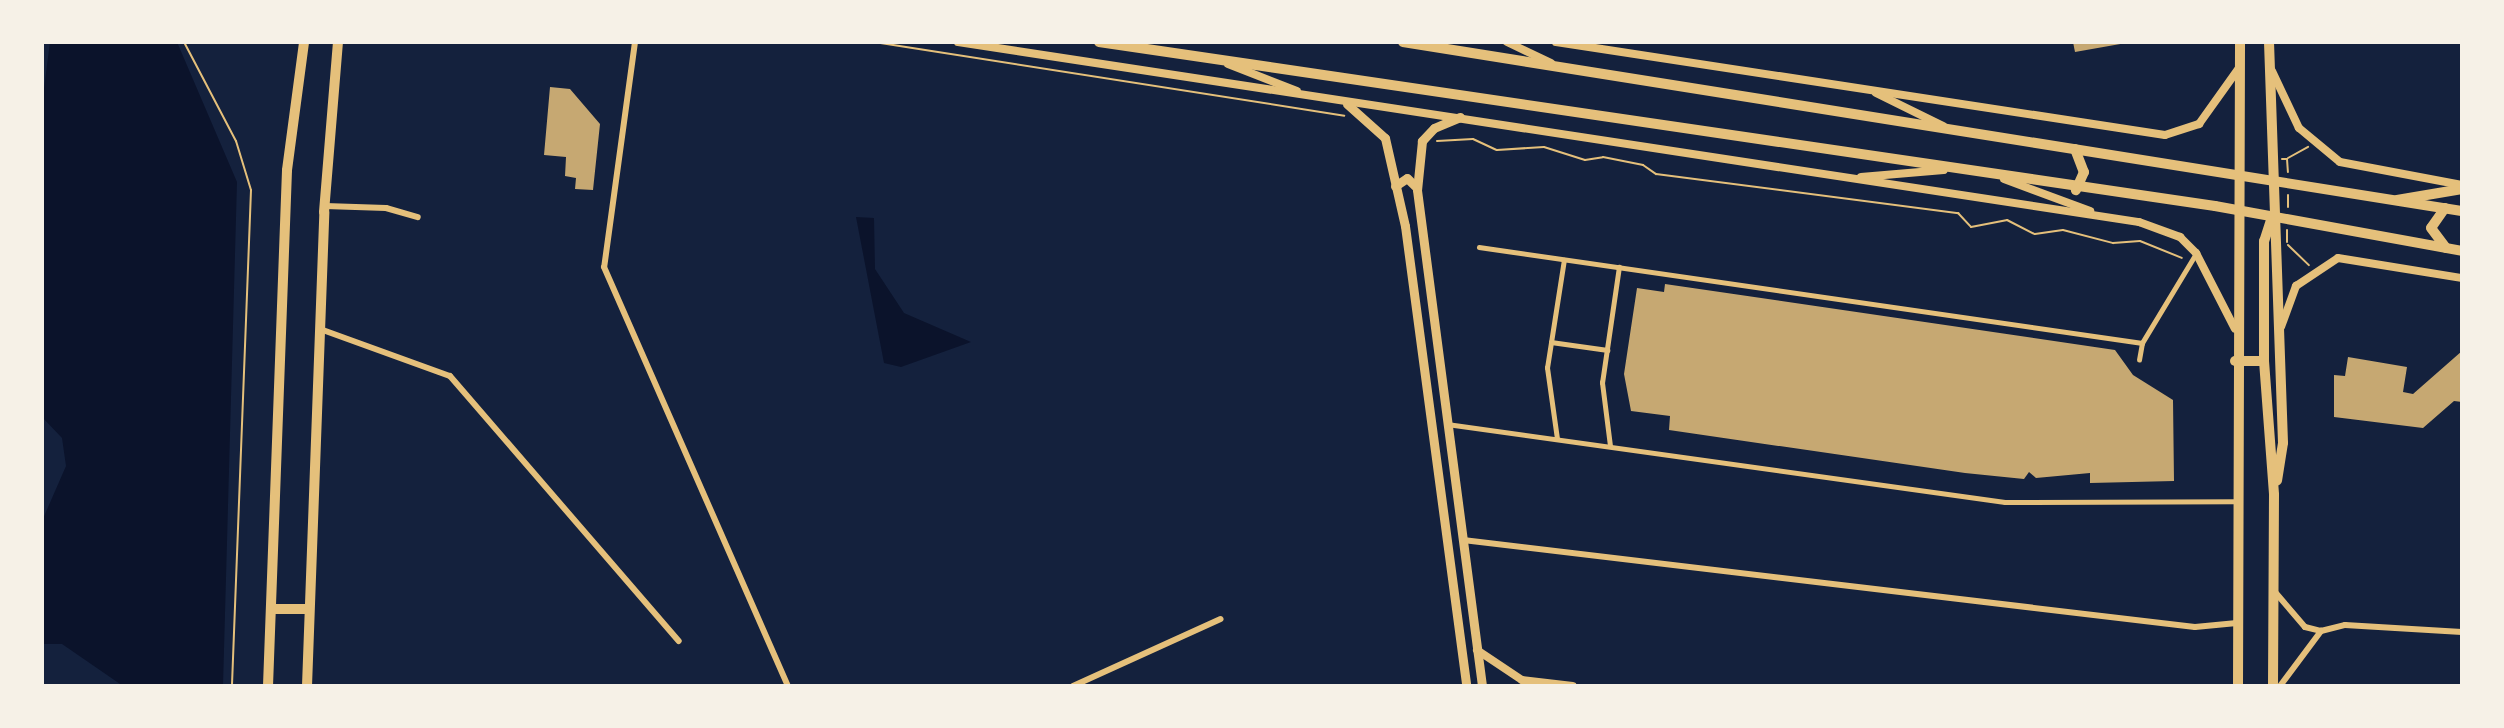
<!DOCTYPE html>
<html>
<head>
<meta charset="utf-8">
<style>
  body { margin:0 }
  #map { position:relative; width:2504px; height:728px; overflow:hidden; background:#14213d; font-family:"Nunito Sans",sans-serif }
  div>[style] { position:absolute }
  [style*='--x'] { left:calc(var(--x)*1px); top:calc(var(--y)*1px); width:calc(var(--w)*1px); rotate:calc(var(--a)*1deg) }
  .water>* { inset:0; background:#0b132b }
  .building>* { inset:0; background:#c6a872 }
  .path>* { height:2px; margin:-1px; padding:0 1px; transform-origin:1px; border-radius:1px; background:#e5c07b }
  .pedestrian>* { height:4.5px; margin:-2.25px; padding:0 2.25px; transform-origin:2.25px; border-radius:2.25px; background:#e5c07b }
  .minor>* { height:6px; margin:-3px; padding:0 3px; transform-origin:3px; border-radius:3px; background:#e5c07b }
  .tertiary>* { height:8px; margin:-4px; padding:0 4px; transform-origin:4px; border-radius:4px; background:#e5c07b }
  .secondary>* { height:9px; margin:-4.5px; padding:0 4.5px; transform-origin:4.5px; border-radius:4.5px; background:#e5c07b }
  .primary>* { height:10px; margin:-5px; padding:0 5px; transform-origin:5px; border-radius:5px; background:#e5c07b }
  span { translate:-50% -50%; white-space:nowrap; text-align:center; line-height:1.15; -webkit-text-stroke:5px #f6f1e7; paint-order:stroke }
  .frame { position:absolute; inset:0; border:44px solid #f6f1e7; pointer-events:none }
</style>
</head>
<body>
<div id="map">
  <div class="water">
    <div style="clip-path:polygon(50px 42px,177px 42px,237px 182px,223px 686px,123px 686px,62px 644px,42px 644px,42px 521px,66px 466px,62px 438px,42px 417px,42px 104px)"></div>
    <div style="clip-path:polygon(856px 217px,874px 218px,875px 269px,904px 313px,971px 342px,901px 367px,884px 363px)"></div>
  </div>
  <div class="building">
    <div style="clip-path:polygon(2073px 42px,2126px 42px,2126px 43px,2075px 52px)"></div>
    <div style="clip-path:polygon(550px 87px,570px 89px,600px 124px,593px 190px,575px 189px,576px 178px,565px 176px,566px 157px,544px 155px)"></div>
    <div style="clip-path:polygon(1665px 284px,2115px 350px,2133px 375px,2173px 400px,2174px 481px,2090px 483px,2090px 473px,2036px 478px,2029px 472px,2024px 479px,1965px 473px,1669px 430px,1670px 416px,1631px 411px,1624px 374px,1637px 288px,1664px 292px)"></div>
    <div style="clip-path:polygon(2462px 351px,2462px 402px,2454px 401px,2423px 428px,2334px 417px,2334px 375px,2345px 376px,2348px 357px,2407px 367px,2403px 392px,2413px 394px)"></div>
  </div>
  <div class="path">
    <div style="--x:184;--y:42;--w:112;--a:62.3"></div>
    <div style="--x:236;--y:141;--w:51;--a:73"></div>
    <div style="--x:251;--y:190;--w:496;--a:92.2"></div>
    <div style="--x:874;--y:42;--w:476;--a:8.9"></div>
    <div style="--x:1437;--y:141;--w:36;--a:-3"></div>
    <div style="--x:1473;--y:139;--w:26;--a:25"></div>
    <div style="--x:1497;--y:150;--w:47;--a:-3.7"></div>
    <div style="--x:1544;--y:147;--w:43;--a:17.6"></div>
    <div style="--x:1585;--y:160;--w:18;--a:-9"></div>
    <div style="--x:1603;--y:157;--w:41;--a:11.3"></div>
    <div style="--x:1643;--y:165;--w:16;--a:35"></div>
    <div style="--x:1656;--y:174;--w:305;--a:7.4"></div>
    <div style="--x:1958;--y:213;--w:19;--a:47"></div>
    <div style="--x:1971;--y:227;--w:37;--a:-11"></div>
    <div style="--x:2007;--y:220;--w:31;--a:27"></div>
    <div style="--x:2035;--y:234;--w:28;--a:-8"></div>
    <div style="--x:2063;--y:230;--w:52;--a:14.6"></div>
    <div style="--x:2113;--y:243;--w:27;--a:-4"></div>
    <div style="--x:2140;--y:241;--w:45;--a:22"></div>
    <div style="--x:2288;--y:158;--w:23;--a:-29"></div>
    <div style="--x:2282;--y:159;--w:5;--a:0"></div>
    <div style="--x:2287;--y:159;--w:13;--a:86"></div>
    <div style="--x:2288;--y:207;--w:12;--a:-90"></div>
    <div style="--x:2287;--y:242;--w:12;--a:-90"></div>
    <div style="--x:2288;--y:245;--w:29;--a:44"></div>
  </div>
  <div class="pedestrian">
    <div style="--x:1479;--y:247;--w:670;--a:8.24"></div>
    <div style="--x:2142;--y:343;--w:103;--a:-58.9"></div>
    <div style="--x:1551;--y:342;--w:57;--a:8.1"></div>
    <div style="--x:2139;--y:360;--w:17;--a:-80"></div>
    <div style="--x:1447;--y:424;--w:563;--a:7.96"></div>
    <div style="--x:2005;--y:502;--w:230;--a:-0.2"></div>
    <div style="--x:1557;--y:439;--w:72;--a:-98"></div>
    <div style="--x:1547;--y:368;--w:109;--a:-81.1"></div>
    <div style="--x:1610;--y:446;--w:64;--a:-97.2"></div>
    <div style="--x:1602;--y:383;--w:117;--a:-81.7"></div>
  </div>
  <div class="minor">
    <div style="--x:635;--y:42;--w:227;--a:97.8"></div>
    <div style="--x:604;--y:267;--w:458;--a:66.3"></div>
    <div style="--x:325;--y:206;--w:61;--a:1.9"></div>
    <div style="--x:386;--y:208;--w:33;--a:16"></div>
    <div style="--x:320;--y:329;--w:138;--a:19.9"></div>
    <div style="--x:450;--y:376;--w:350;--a:49.2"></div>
    <div style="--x:1463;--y:540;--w:737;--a:6.78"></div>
    <div style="--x:2195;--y:627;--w:42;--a:-5.4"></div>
    <div style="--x:2275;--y:592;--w:46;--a:49.4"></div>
    <div style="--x:2305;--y:627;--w:16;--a:14"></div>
    <div style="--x:2321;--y:631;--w:25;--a:-14"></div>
    <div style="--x:2345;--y:625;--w:117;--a:3.4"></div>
    <div style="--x:1073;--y:686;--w:162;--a:-24.4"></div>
    <div style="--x:2280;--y:686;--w:69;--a:-53.3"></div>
  </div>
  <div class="tertiary">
    <div style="--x:958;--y:42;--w:1195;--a:8.67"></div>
    <div style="--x:2139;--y:222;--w:44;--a:20.1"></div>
    <div style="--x:2180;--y:237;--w:23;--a:45"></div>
    <div style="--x:2196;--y:253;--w:85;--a:62.8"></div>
    <div style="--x:1507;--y:42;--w:49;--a:25.5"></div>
    <div style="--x:1556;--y:42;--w:616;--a:8.68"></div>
    <div style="--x:2165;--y:135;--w:36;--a:-18"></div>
    <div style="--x:2199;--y:124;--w:69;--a:-54.5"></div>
    <div style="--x:1228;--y:64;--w:74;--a:21.4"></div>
    <div style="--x:2272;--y:71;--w:63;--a:64.7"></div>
    <div style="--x:2299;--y:128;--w:53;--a:39.7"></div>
    <div style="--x:2340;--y:162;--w:124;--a:10.7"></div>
    <div style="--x:1876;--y:93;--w:75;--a:26.2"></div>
    <div style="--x:1861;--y:177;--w:83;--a:-4.8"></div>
    <div style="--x:2004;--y:179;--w:92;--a:20.4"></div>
    <div style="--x:2281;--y:327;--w:44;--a:-69.9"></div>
    <div style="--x:2296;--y:286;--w:50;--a:-33.7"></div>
    <div style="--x:2338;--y:258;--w:126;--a:9.2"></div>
    <div style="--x:1477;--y:650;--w:54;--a:33.7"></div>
    <div style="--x:1522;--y:680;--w:51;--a:6.7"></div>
  </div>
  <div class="secondary">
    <div style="--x:1347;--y:104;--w:51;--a:41.8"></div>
    <div style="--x:1385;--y:138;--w:90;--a:77.2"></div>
    <div style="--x:1405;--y:226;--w:464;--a:82.4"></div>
    <div style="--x:1460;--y:117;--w:28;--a:157"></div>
    <div style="--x:1434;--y:128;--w:18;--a:133"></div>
    <div style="--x:1422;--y:141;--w:49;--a:95.8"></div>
    <div style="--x:1417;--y:190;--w:500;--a:82.53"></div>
    <div style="--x:1395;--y:186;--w:14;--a:-34"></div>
    <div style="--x:1407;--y:178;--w:13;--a:45"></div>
  </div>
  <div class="primary">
    <div style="--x:1099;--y:42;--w:1128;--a:8.36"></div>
    <div style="--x:2215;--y:206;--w:251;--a:10.3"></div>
    <div style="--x:1403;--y:42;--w:1072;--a:9.07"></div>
    <div style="--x:2269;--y:42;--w:401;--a:88"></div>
    <div style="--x:2283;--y:443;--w:38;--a:99"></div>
    <div style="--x:2075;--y:149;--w:25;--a:69"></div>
    <div style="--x:2084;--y:172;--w:20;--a:114"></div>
    <div style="--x:2397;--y:200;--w:66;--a:-9.6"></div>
    <div style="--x:2445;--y:208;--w:24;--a:125"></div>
    <div style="--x:2431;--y:228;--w:25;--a:53"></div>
    <div style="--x:2271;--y:220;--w:22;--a:108"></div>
    <div style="--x:2264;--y:241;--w:120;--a:90"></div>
    <div style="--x:2264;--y:361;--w:134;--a:85.7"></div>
    <div style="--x:2274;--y:495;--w:191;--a:90.3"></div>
    <div style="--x:2235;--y:361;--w:29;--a:0"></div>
    <div style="--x:272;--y:609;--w:37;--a:0"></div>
    <div style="--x:268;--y:686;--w:516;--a:-87.89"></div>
    <div style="--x:287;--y:170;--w:129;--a:-82.4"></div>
    <div style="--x:307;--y:686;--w:474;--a:-87.9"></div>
    <div style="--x:324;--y:212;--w:171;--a:-85.3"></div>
    <div style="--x:2238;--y:686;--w:644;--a:-89.82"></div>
  </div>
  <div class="frame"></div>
</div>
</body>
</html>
